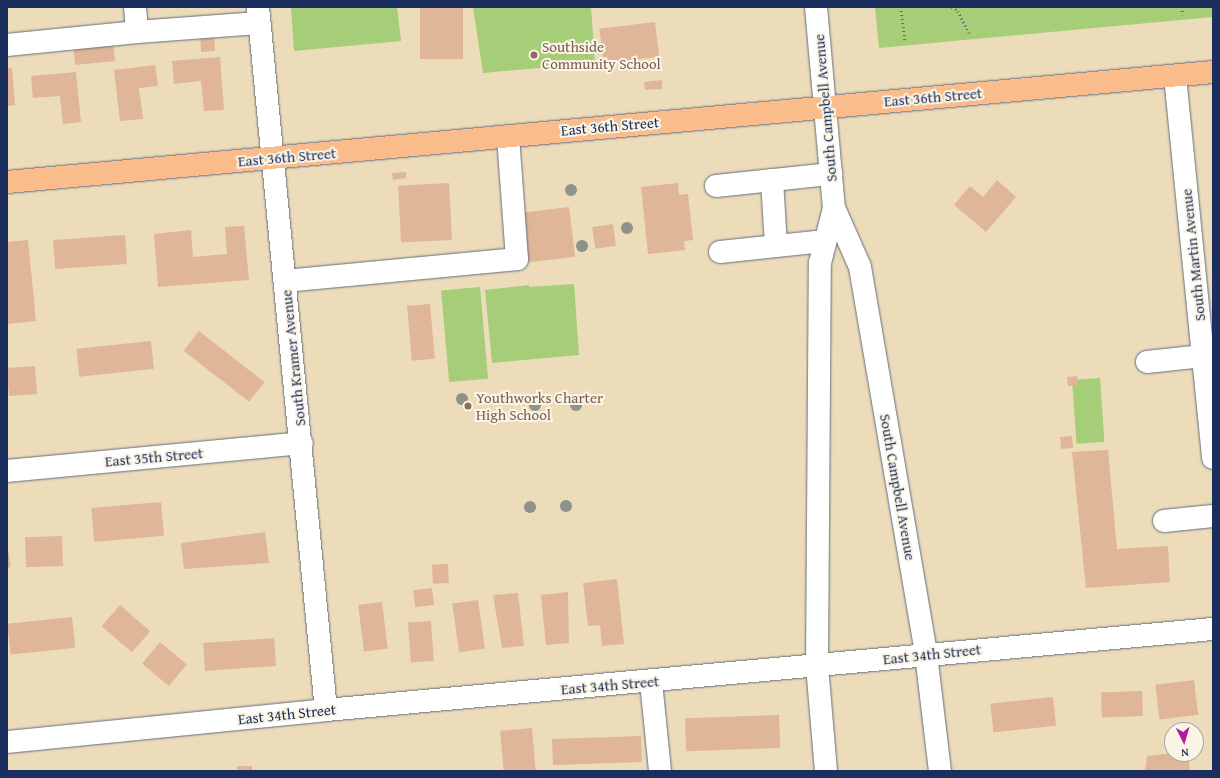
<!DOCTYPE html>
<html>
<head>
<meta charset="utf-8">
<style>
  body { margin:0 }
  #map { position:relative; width:1220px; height:778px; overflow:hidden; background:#eddcba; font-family:"Gentium Book Plus",serif }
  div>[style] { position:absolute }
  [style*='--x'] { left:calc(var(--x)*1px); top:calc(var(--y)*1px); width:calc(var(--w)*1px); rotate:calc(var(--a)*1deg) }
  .green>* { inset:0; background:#a6cd78; transform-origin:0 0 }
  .building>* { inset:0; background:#dfb697; transform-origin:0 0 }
  .path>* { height:2.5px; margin-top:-1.25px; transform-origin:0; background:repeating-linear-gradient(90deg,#646c7e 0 1px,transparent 0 4px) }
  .roads { filter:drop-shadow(0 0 1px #646c7e) drop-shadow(0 0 1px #646c7e) }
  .minor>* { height:22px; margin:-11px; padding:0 11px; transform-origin:11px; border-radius:11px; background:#fff }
  .major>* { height:22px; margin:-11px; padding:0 11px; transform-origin:11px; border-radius:11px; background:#f9bc8a }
  .trees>* { width:12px; height:12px; margin:-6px; border-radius:50%; background:#8d928b }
  .dots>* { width:11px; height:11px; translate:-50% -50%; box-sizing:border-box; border:2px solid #fcf5e5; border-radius:50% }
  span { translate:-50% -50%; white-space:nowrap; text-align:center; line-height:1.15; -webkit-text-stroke:4px #fcf5e5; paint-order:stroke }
  .education-label { font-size:15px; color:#785e54 }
  .left { translate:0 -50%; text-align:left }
  .street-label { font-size:15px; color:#1b2f5e }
  .frame { position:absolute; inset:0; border:8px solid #1b2f5e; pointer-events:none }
  .north { position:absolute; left:1164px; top:722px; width:40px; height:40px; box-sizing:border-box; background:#fcf5e5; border:1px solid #a2a6af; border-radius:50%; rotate:175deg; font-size:11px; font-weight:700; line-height:16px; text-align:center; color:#1b2f5e }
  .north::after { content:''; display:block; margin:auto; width:14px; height:18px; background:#b5179e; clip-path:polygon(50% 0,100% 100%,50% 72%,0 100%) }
</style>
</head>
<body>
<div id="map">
  <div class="green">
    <div style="clip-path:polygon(291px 7px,397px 7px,401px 41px,294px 51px)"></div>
    <div style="clip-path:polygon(473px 7px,591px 7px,595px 63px,483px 73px)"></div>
    <div style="clip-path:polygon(875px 7px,1213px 7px,1213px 17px,879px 48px)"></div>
    <div style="clip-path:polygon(574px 284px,579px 355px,492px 363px,485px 290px,529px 285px,529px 287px)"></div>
    <div style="left:480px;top:287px;width:92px;height:39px;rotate:85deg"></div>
    <div style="left:1100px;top:378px;width:64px;height:28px;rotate:86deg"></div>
  </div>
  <div class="building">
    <div style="left:420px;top:7px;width:43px;height:52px"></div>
    <div style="left:655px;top:22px;width:35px;height:56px;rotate:83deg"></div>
    <div style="left:214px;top:35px;width:16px;height:14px;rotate:86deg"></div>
    <div style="left:113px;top:42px;width:19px;height:40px;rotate:84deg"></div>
    <div style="clip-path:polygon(220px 57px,224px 110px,204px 111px,201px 81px,174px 84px,172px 61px)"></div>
    <div style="clip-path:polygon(155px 65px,158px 86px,139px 88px,143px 119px,120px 121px,114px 70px)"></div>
    <div style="clip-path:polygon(7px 68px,12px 68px,15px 105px,7px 106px)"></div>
    <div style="clip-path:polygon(76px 72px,81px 122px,63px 124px,60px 96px,33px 98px,31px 76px)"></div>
    <div style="clip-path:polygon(662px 80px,662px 89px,645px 90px,644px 82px)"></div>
    <div style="clip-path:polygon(406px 172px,406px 178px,393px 180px,392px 173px)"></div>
    <div style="clip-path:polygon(997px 180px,1016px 197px,986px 232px,954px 205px,970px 186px,983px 197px)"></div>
    <div style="left:449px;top:183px;width:57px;height:51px;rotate:87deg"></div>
    <div style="clip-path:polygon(678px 183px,679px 195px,688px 194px,693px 240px,684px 241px,685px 250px,648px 254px,641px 187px)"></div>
    <div style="left:569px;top:207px;width:50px;height:47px;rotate:83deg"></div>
    <div style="left:613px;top:224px;width:22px;height:21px;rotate:82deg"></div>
    <div style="clip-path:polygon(244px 226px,249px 280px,158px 287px,154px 234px,191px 230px,193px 257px,227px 254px,225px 227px)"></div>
    <div style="left:125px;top:235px;width:29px;height:72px;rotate:86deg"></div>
    <div style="clip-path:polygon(28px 240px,36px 321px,7px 324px,7px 242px)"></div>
    <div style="left:430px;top:304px;width:55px;height:23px;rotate:85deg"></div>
    <div style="left:199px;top:331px;width:83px;height:25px;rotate:38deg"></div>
    <div style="left:151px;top:341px;width:28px;height:75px;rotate:84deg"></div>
    <div style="left:35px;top:366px;width:28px;height:28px;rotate:86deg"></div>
    <div style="left:1077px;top:376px;width:9px;height:10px;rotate:84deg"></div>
    <div style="left:1072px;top:436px;width:12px;height:12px;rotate:85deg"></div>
    <div style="clip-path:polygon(1108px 450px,1117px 549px,1168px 546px,1170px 582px,1086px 588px,1072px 452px)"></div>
    <div style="left:161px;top:502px;width:34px;height:70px;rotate:85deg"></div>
    <div style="clip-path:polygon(265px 532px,269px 563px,184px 569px,181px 543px)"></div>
    <div style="left:62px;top:536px;width:30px;height:37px;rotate:88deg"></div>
    <div style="clip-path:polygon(7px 543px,11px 567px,7px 568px)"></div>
    <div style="left:448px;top:564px;width:19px;height:16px;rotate:87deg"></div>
    <div style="clip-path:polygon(617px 579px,624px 644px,602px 646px,600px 625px,588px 626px,583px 583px)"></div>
    <div style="left:432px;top:588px;width:17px;height:19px;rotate:83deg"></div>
    <div style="clip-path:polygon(568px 592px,569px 643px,546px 645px,541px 595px)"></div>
    <div style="clip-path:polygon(518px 593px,524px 646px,502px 648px,493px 595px)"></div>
    <div style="left:478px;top:600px;width:49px;height:26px;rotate:82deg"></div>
    <div style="left:382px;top:602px;width:47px;height:24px;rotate:83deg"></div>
    <div style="left:120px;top:605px;width:40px;height:28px;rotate:41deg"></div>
    <div style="left:72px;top:617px;width:31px;height:65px;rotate:84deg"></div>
    <div style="left:431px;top:621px;width:40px;height:23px;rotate:86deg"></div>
    <div style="left:274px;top:638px;width:28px;height:71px;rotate:86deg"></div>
    <div style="left:160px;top:642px;width:35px;height:28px;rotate:40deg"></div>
    <div style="left:1194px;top:680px;width:35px;height:39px;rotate:83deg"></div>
    <div style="left:1142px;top:691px;width:25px;height:41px;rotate:88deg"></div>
    <div style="left:1053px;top:697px;width:29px;height:63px;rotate:84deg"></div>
    <div style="left:779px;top:715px;width:33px;height:94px;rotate:88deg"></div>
    <div style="left:532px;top:728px;width:43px;height:32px;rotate:85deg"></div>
    <div style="left:641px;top:736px;width:26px;height:89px;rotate:88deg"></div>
    <div style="clip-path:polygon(1172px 753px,1188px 754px,1190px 771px,1145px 771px,1147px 756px)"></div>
    <div style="left:237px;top:766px;width:15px;height:5px"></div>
  </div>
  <div class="path">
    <div style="--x:901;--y:7;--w:35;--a:83"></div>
    <div style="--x:952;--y:7;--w:7;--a:34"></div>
    <div style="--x:958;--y:11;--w:28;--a:63"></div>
    <div style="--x:1182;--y:7;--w:8;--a:83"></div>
  </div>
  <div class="roads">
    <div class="minor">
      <div style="--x:135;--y:7;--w:25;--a:85"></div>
      <div style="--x:137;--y:32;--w:122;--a:-4.2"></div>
      <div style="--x:258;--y:7;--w:706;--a:84.48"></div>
      <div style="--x:816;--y:7;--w:202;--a:84.9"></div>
      <div style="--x:834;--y:208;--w:64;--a:66.2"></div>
      <div style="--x:860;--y:267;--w:393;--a:80.3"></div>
      <div style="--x:926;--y:654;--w:118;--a:83.2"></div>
      <div style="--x:7;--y:45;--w:131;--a:-5.7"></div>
      <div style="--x:1175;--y:76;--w:384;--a:84.3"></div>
      <div style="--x:772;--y:180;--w:66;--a:86.5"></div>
      <div style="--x:716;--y:186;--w:116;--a:-6"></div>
      <div style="--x:720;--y:252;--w:106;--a:-6"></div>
      <div style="--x:285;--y:281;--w:233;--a:-5.4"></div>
      <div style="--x:517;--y:259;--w:123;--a:-94.2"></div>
      <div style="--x:1147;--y:362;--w:56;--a:-6.1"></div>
      <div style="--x:7;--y:471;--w:296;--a:-5.4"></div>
      <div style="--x:1164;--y:521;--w:49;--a:-5.8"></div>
      <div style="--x:651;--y:682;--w:89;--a:84.2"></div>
      <div style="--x:7;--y:742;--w:321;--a:-5.7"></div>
      <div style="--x:326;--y:710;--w:891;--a:-5.22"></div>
      <div style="--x:826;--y:771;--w:105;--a:-94.9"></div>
      <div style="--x:817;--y:666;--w:403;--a:-89.6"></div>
      <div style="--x:820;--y:263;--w:57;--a:-75.7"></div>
    </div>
    <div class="major">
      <div style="--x:7;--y:182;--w:1211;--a:-5.21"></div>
    </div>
  </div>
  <div class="trees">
    <div style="left:571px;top:190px"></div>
    <div style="left:627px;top:228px"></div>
    <div style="left:582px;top:246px"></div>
    <div style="left:462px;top:399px"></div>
    <div style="left:535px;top:405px"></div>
    <div style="left:576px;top:405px"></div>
    <div style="left:566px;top:506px"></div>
    <div style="left:530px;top:507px"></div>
  </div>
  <div class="dots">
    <div style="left:534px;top:55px;background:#8d6e63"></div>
    <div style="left:468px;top:406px;background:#8d6e63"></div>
  </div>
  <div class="education-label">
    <span class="left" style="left:542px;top:55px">Southside<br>Community School</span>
    <span class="left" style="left:476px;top:406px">Youthworks Charter<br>High School</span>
  </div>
  <div class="street-label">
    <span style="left:933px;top:97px;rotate:-5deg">East 36th Street</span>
    <span style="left:825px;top:108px;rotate:-95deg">South Campbell Avenue</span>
    <span style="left:610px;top:126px;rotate:-5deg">East 36th Street</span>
    <span style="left:287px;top:157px;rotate:-5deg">East 36th Street</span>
    <span style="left:1193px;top:255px;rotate:-96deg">South Martin Avenue</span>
    <span style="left:293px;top:358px;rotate:-96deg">South Kramer Avenue</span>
    <span style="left:154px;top:457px;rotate:-5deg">East 35th Street</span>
    <span style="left:898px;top:487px;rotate:80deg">South Campbell Avenue</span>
    <span style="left:932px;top:654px;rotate:-6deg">East 34th Street</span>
    <span style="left:610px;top:685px;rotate:-5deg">East 34th Street</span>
    <span style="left:287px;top:714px;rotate:-6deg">East 34th Street</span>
  </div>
  <div class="frame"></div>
  <div class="north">N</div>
</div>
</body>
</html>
